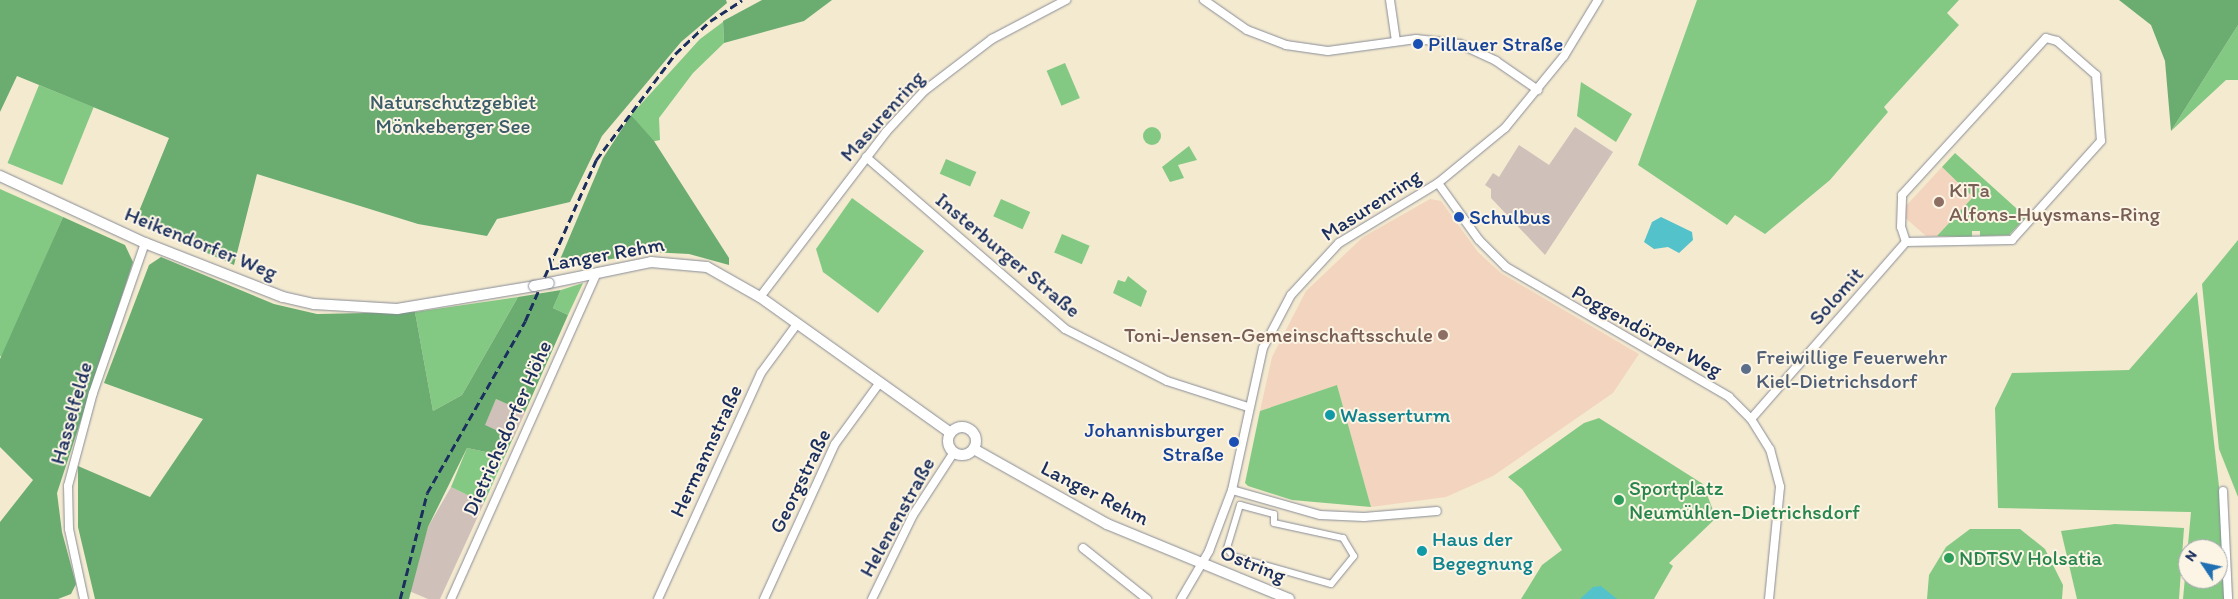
<!DOCTYPE html>
<html>
<head>
<meta charset="utf-8">
<style>
  body { margin:0 }
  #map { position:relative; width:2238px; height:599px; overflow:hidden; background:#f4ead0; font-family:Itim,sans-serif }
  div>[style] { position:absolute }
  [style*='--x'] { left:calc(var(--x)*1px); top:calc(var(--y)*1px); width:calc(var(--w)*1px); rotate:calc(var(--a)*1deg) }
  .built>* { inset:0; background:#f3d4be }
  .industrial>* { inset:0; background:#cfc0ba; transform-origin:0 0 }
  .green>* { inset:0; background:#84c983; transform-origin:0 0 }
  .round { border-radius:50% }
  .forest>* { inset:0; background:#6bad71 }
  .water>* { inset:0; background:#54c2ca }
  .roads { filter:drop-shadow(0 0 1px #888c97) drop-shadow(0 0 1px #888c97) }
  .pedestrian>* { height:6px; margin:-3px; padding:0 3px; transform-origin:3px; border-radius:3px; background:#fff }
  .minor>* { height:8px; margin:-4px; padding:0 4px; transform-origin:4px; border-radius:4px; background:#fff }
  .tertiary>* { height:10px; margin:-5px; padding:0 5px; transform-origin:5px; border-radius:5px; background:#fff }
  .tertiary>.ring { margin:-5px; padding:0; box-sizing:content-box; background:none; border:10px solid #fff; border-radius:50% }
  .rail>* { height:2.5px; margin-top:-1.25px; transform-origin:0; background:repeating-linear-gradient(90deg,#1b2f5e 0 8px,transparent 0 12px) }
  .bridges { filter:drop-shadow(0 0 1px #888c97) drop-shadow(0 0 1px #888c97) }
  .tertiary-bridge>* { height:10px; margin:-5px; padding:0 5px; transform-origin:5px; border-radius:5px; background:#fff }
  .dots>* { width:14px; height:14px; translate:-50% -50%; box-sizing:border-box; border:2px solid #fcf5e5; border-radius:50% }
  span { translate:-50% -50%; white-space:nowrap; text-align:center; line-height:1.15; -webkit-text-stroke:4px #fcf5e5; paint-order:stroke }
  .transit-label { font-size:21px; color:#164399 }
  .left { translate:0 -50%; text-align:left }
  .right { translate:-100% -50%; text-align:right }
  .park-label { font-size:21px; color:#3a5d69 }
  .street-label { font-size:21px; color:#1b2f5e }
  .education-label { font-size:21px; color:#785e54 }
  .service-label { font-size:21px; color:#4e5e75 }
  .culture-label { font-size:21px; color:#0d838f }
  .leisure-label { font-size:21px; color:#27864d }
  .north { position:absolute; left:2178px; top:539px; width:50px; height:50px; box-sizing:border-box; background:#fcf5e5; border:1px solid #a2a6af; border-radius:50%; rotate:304deg; font-size:14px; font-weight:700; line-height:20px; text-align:center; color:#1b2f5e }
  .north::after { content:''; display:block; margin:auto; width:18px; height:22px; background:#1f6fb2; clip-path:polygon(50% 0,100% 100%,50% 72%,0 100%) }
</style>
</head>
<body>
<div id="map">
  <div class="built">
    <div style="clip-path:polygon(1942px 167px,1973px 197px,1937px 236px,1926px 236px,1903px 216px,1904px 208px)"></div>
    <div style="clip-path:polygon(1430px 199px,1441px 201px,1478px 252px,1501px 273px,1639px 354px,1613px 393px,1493px 476px,1446px 497px,1371px 507px,1337px 385px,1260px 411px,1272px 357px,1306px 291px,1363px 237px)"></div>
  </div>
  <div class="industrial">
    <div style="clip-path:polygon(1575px 127px,1613px 152px,1545px 255px,1491px 198px,1491px 189px,1485px 185px,1493px 173px,1499px 177px,1519px 145px,1549px 165px)"></div>
    <div style="left:496px;top:399px;width:32px;height:29px;rotate:24deg"></div>
    <div style="clip-path:polygon(451px 487px,484px 503px,440px 599px,428px 599px,409px 591px,413px 575px,428px 527px)"></div>
  </div>
  <div class="green">
    <div style="clip-path:polygon(1697px 0,1959px 0,1947px 13px,1959px 25px,1884px 107px,1888px 112px,1830px 180px,1765px 234px,1735px 215px,1727px 225px,1638px 165px)"></div>
    <div style="clip-path:polygon(723px 22px,724px 43px,693px 73px,659px 118px,660px 140px,651px 142px,631px 115px,700px 39px)"></div>
    <div style="clip-path:polygon(2238px 25px,2238px 80px,2226px 80px,2171px 131px)"></div>
    <div style="left:1065px;top:63px;width:38px;height:20px;rotate:67deg"></div>
    <div style="clip-path:polygon(1581px 82px,1632px 114px,1616px 142px,1577px 116px)"></div>
    <div style="left:39px;top:85px;width:59px;height:84px;rotate:22deg"></div>
    <div class="round" style="left:1143px;top:127px;width:18px;height:18px"></div>
    <div style="clip-path:polygon(1189px 146px,1197px 160px,1178px 165px,1184px 178px,1170px 182px,1162px 167px)"></div>
    <div style="clip-path:polygon(1955px 153px,2026px 217px,2009px 235px,1980px 236px,1980px 231px,1972px 231px,1972px 237px,1937px 236px,1973px 197px,1942px 167px)"></div>
    <div style="left:946px;top:159px;width:33px;height:16px;rotate:23deg"></div>
    <div style="clip-path:polygon(0 189px,63px 217px,2px 357px,0 356px)"></div>
    <div style="clip-path:polygon(852px 198px,924px 251px,878px 313px,823px 272px,816px 249px)"></div>
    <div style="left:1001px;top:199px;width:32px;height:19px;rotate:24deg"></div>
    <div style="left:1062px;top:234px;width:30px;height:20px;rotate:23deg"></div>
    <div style="clip-path:polygon(2238px 240px,2238px 497px,2219px 449px,2202px 284px)"></div>
    <div style="clip-path:polygon(1128px 276px,1147px 291px,1141px 307px,1113px 293px,1118px 280px,1125px 282px)"></div>
    <div style="clip-path:polygon(583px 283px,568px 315px,553px 308px,561px 290px)"></div>
    <div style="clip-path:polygon(evenodd,2197px 292px,2222px 513px,2224px 599px,2183px 599px,2191px 512px,1998px 508px,1995px 408px,2012px 373px,2129px 370px,2197px 292px,2188px 549px,2218px 549px,2218px 579px,2188px 579px,2188px 549px)"></div>
    <div style="clip-path:polygon(518px 297px,462px 395px,433px 411px,415px 312px)"></div>
    <div style="clip-path:polygon(1337px 385px,1371px 507px,1292px 500px,1248px 486px,1245px 483px,1260px 411px)"></div>
    <div style="clip-path:polygon(1599px 418px,1703px 484px,1716px 518px,1669px 563px,1673px 566px,1654px 599px,1521px 599px,1542px 565px,1562px 550px,1522px 489px,1508px 477px,1584px 423px)"></div>
    <div style="clip-path:polygon(467px 448px,505px 456px,484px 503px,451px 487px)"></div>
    <div style="clip-path:polygon(2115px 524px,2184px 528px,2179px 599px,2077px 599px,2061px 531px)"></div>
    <div style="clip-path:polygon(1970px 529px,2020px 529px,2045px 549px,2063px 585px,2062px 599px,1927px 599px,1929px 575px,1946px 547px)"></div>
  </div>
  <div class="forest">
    <div style="clip-path:polygon(0 0,726px 0,727px 3px,681px 42px,602px 136px,570px 202px,497px 219px,487px 236px,418px 224px,257px 174px,234px 265px,135px 221px,169px 138px,17px 76px,0 112px)"></div>
    <div style="clip-path:polygon(762px 0,832px 0,804px 21px,724px 43px,723px 21px)"></div>
    <div style="clip-path:polygon(2119px 0,2238px 0,2238px 25px,2171px 131px,2165px 61px,2151px 25px)"></div>
    <div style="clip-path:polygon(631px 115px,654px 141px,729px 258px,729px 265px,689px 254px,650px 252px,556px 269px,603px 158px)"></div>
    <div style="clip-path:polygon(63px 217px,125px 245px,133px 262px,57px 493px,62px 532px,76px 584px,71px 594px,58px 599px,0 599px,0 522px,33px 480px,0 447px,0 359px)"></div>
    <div style="clip-path:polygon(161px 257px,274px 304px,317px 314px,415px 312px,433px 411px,462px 395px,518px 297px,561px 290px,553px 308px,568px 315px,525px 412px,496px 399px,485px 425px,513px 438px,505px 456px,467px 448px,428px 527px,409px 599px,95px 599px,78px 527px,78px 466px,150px 497px,203px 419px,104px 383px,149px 265px)"></div>
  </div>
  <div class="water">
    <div style="clip-path:polygon(1661px 217px,1692px 232px,1693px 240px,1679px 253px,1668px 247px,1654px 249px,1644px 242px,1652px 222px)"></div>
    <div style="clip-path:polygon(1601px 586px,1617px 599px,1580px 599px,1593px 587px)"></div>
  </div>
  <div class="roads">
    <div class="pedestrian">
      <div style="--x:1240;--y:505;--w:35;--a:15"></div>
      <div style="--x:1274;--y:514;--w:9;--a:90"></div>
      <div style="--x:1274;--y:523;--w:71;--a:12.3"></div>
      <div style="--x:1343;--y:538;--w:21;--a:59"></div>
      <div style="--x:1354;--y:556;--w:36;--a:129"></div>
      <div style="--x:1331;--y:584;--w:102;--a:-164.1"></div>
      <div style="--x:1233;--y:556;--w:10;--a:-127"></div>
      <div style="--x:1227;--y:548;--w:45;--a:-73.2"></div>
    </div>
    <div class="minor">
      <div style="--x:1204;--y:0;--w:52;--a:34.9"></div>
      <div style="--x:1247;--y:30;--w:42;--a:21"></div>
      <div style="--x:1286;--y:45;--w:42;--a:8.1"></div>
      <div style="--x:1328;--y:51;--w:89;--a:-7.8"></div>
      <div style="--x:1416;--y:39;--w:44;--a:6.5"></div>
      <div style="--x:1460;--y:44;--w:40;--a:25"></div>
      <div style="--x:1496;--y:61;--w:51;--a:34.6"></div>
      <div style="--x:1390;--y:0;--w:41;--a:81.7"></div>
      <div style="--x:2046;--y:38;--w:11;--a:15"></div>
      <div style="--x:2057;--y:41;--w:52;--a:41.1"></div>
      <div style="--x:2096;--y:75;--w:66;--a:85.7"></div>
      <div style="--x:2101;--y:141;--w:133;--a:132"></div>
      <div style="--x:2012;--y:240;--w:106;--a:178.9"></div>
      <div style="--x:1906;--y:242;--w:16;--a:-108"></div>
      <div style="--x:1901;--y:227;--w:32;--a:-88"></div>
      <div style="--x:1902;--y:195;--w:213;--a:-47.5"></div>
      <div style="--x:866;--y:157;--w:263;--a:40.8"></div>
      <div style="--x:1065;--y:329;--w:114;--a:27"></div>
      <div style="--x:1167;--y:381;--w:85;--a:17.8"></div>
      <div style="--x:1438;--y:183;--w:70;--a:54.3"></div>
      <div style="--x:1479;--y:240;--w:38;--a:45"></div>
      <div style="--x:1506;--y:267;--w:258;--a:30.2"></div>
      <div style="--x:1729;--y:397;--w:31;--a:45"></div>
      <div style="--x:1751;--y:419;--w:36;--a:58"></div>
      <div style="--x:1770;--y:449;--w:39;--a:75"></div>
      <div style="--x:1780;--y:487;--w:113;--a:95.6"></div>
      <div style="--x:760;--y:297;--w:208;--a:-52.6"></div>
      <div style="--x:886;--y:132;--w:56;--a:-47.2"></div>
      <div style="--x:924;--y:91;--w:86;--a:-37.4"></div>
      <div style="--x:992;--y:39;--w:84;--a:-27.8"></div>
      <div style="--x:1751;--y:419;--w:235;--a:-48.8"></div>
      <div style="--x:1232;--y:490;--w:91;--a:15.9"></div>
      <div style="--x:1320;--y:515;--w:44;--a:2.6"></div>
      <div style="--x:1364;--y:517;--w:73;--a:-4.7"></div>
      <div style="--x:2223;--y:491;--w:108;--a:87.3"></div>
      <div style="--x:1083;--y:548;--w:82;--a:38.6"></div>
      <div style="--x:84;--y:599;--w:72;--a:-102.1"></div>
      <div style="--x:69;--y:529;--w:43;--a:-91.3"></div>
      <div style="--x:68;--y:486;--w:96;--a:-75"></div>
      <div style="--x:93;--y:393;--w:159;--a:-70.9"></div>
      <div style="--x:451;--y:599;--w:357;--a:-65.9"></div>
      <div style="--x:658;--y:599;--w:248;--a:-65.5"></div>
      <div style="--x:761;--y:373;--w:61;--a:-53.7"></div>
      <div style="--x:764;--y:599;--w:170;--a:-65.4"></div>
      <div style="--x:835;--y:444;--w:73;--a:-53.9"></div>
      <div style="--x:872;--y:599;--w:93;--a:-64"></div>
      <div style="--x:913;--y:515;--w:75;--a:-56.9"></div>
      <div style="--x:1181;--y:599;--w:56;--a:-59.7"></div>
      <div style="--x:1209;--y:551;--w:65;--a:-69.3"></div>
      <div style="--x:1232;--y:490;--w:145;--a:-77.7"></div>
      <div style="--x:1263;--y:348;--w:60;--a:-62.2"></div>
      <div style="--x:1291;--y:295;--w:71;--a:-47.3"></div>
      <div style="--x:1339;--y:243;--w:116;--a:-31.2"></div>
      <div style="--x:1438;--y:183;--w:87;--a:-39.4"></div>
      <div style="--x:1505;--y:128;--w:93;--a:-50.7"></div>
      <div style="--x:1564;--y:56;--w:66;--a:-58.7"></div>
    </div>
    <div class="tertiary">
      <div style="--x:0;--y:176;--w:160;--a:24.8"></div>
      <div style="--x:145;--y:243;--w:148;--a:21.4"></div>
      <div style="--x:283;--y:297;--w:32;--a:13"></div>
      <div style="--x:314;--y:304;--w:83;--a:3.4"></div>
      <div style="--x:397;--y:309;--w:139;--a:-9.5"></div>
      <div style="--x:549;--y:283;--w:104;--a:-11.6"></div>
      <div style="--x:651;--y:262;--w:56;--a:5.1"></div>
      <div style="--x:707;--y:267;--w:61;--a:29.5"></div>
      <div style="--x:760;--y:297;--w:234;--a:35.5"></div>
      <div class="ring" style="left:948px;top:427px;width:18px;height:18px"></div>
      <div style="--x:974;--y:449;--w:153;--a:29.4"></div>
      <div style="--x:1107;--y:524;--w:197;--a:22.4"></div>
    </div>
  </div>
  <div class="rail">
    <div style="--x:400;--y:599;--w:109;--a:-75.7"></div>
    <div style="--x:427;--y:493;--w:198;--a:-60.3"></div>
    <div style="--x:525;--y:321;--w:176;--a:-66.2"></div>
    <div style="--x:596;--y:160;--w:132;--a:-53.3"></div>
    <div style="--x:675;--y:54;--w:48;--a:-43.3"></div>
    <div style="--x:710;--y:21;--w:38;--a:-33"></div>
  </div>
  <div class="bridges">
    <div class="tertiary-bridge">
      <div style="--x:534;--y:286;--w:15;--a:-11"></div>
    </div>
  </div>
  <div class="dots">
    <div style="left:1418px;top:44px;background:#1a4fb4"></div>
    <div style="left:1939px;top:202px;background:#8d6e63"></div>
    <div style="left:1459px;top:217px;background:#1a4fb4"></div>
    <div style="left:1443px;top:335px;background:#8d6e63"></div>
    <div style="left:1746px;top:369px;background:#5c6f8a"></div>
    <div style="left:1330px;top:415px;background:#0f9aa8"></div>
    <div style="left:1234px;top:442px;background:#1a4fb4"></div>
    <div style="left:1619px;top:500px;background:#2e9e5b"></div>
    <div style="left:1422px;top:551px;background:#0f9aa8"></div>
    <div style="left:1949px;top:558px;background:#2e9e5b"></div>
  </div>
  <div class="transit-label">
    <span class="left" style="left:1428px;top:44px">Pillauer Straße</span>
    <span class="left" style="left:1469px;top:217px">Schulbus</span>
    <span class="right" style="left:1224px;top:442px">Johannisburger<br>Straße</span>
  </div>
  <div class="park-label">
    <span style="left:453px;top:114px">Naturschutzgebiet<br>Mönkeberger See</span>
  </div>
  <div class="street-label">
    <span style="left:882px;top:116px;rotate:-48deg">Masurenring</span>
    <span style="left:1371px;top:205px;rotate:-33deg">Masurenring</span>
    <span style="left:201px;top:243px;rotate:22deg">Heikendorfer Weg</span>
    <span style="left:606px;top:254px;rotate:-10deg">Langer Rehm</span>
    <span style="left:1008px;top:255px;rotate:40deg">Insterburger Straße</span>
    <span style="left:1836px;top:296px;rotate:-48deg">Solomit</span>
    <span style="left:1647px;top:331px;rotate:29deg">Poggendörper Weg</span>
    <span style="left:71px;top:413px;rotate:-74deg">Hasselfelde</span>
    <span style="left:507px;top:428px;rotate:-66deg">Dietrichsdorfer Höhe</span>
    <span style="left:706px;top:451px;rotate:-65deg">Hermannstraße</span>
    <span style="left:800px;top:481px;rotate:-64deg">Georgstraße</span>
    <span style="left:1095px;top:493px;rotate:27deg">Langer Rehm</span>
    <span style="left:897px;top:517px;rotate:-61deg">Helenenstraße</span>
    <span style="left:1253px;top:564px;rotate:22deg">Ostring</span>
  </div>
  <div class="education-label">
    <span class="left" style="left:1949px;top:202px">KiTa<br>Alfons-Huysmans-Ring</span>
    <span class="right" style="left:1433px;top:335px">Toni-Jensen-Gemeinschaftsschule</span>
  </div>
  <div class="service-label">
    <span class="left" style="left:1756px;top:369px">Freiwillige Feuerwehr<br>Kiel-Dietrichsdorf</span>
  </div>
  <div class="culture-label">
    <span class="left" style="left:1340px;top:415px">Wasserturm</span>
    <span class="left" style="left:1432px;top:551px">Haus der<br>Begegnung</span>
  </div>
  <div class="leisure-label">
    <span class="left" style="left:1629px;top:500px">Sportplatz<br>Neumühlen-Dietrichsdorf</span>
    <span class="left" style="left:1959px;top:558px">NDTSV Holsatia</span>
  </div>
  <div class="north">N</div>
</div>
</body>
</html>
